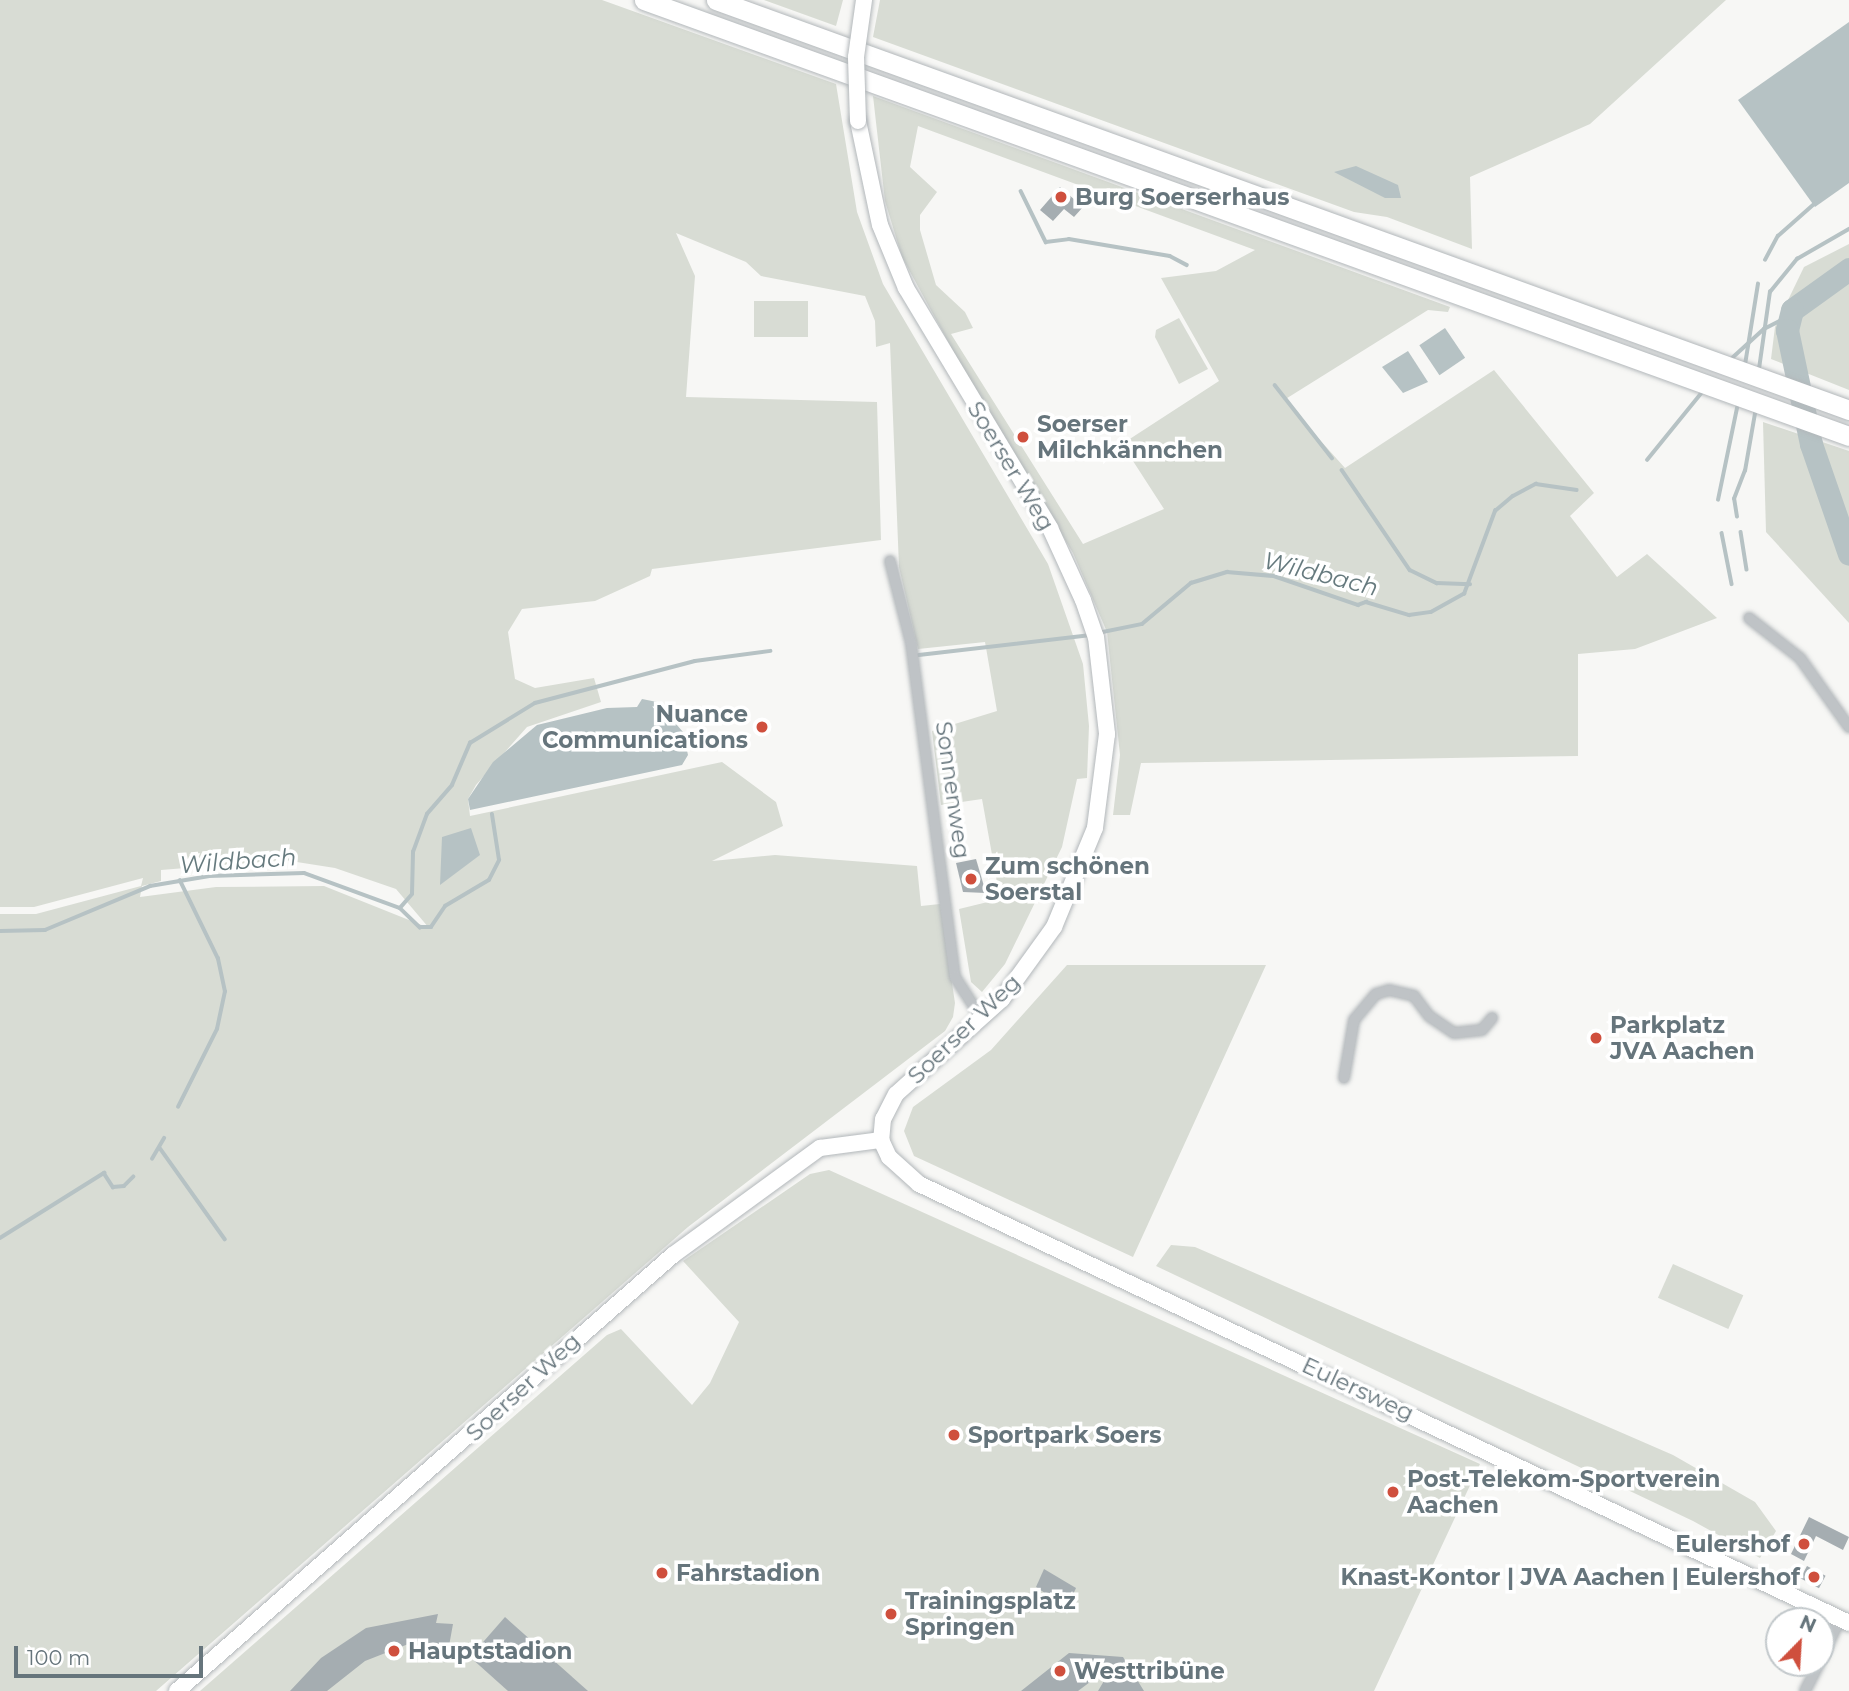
<!DOCTYPE html>
<html>
<head>
<meta charset="utf-8">
<style>
  body { margin:0 }
  #map { position:relative; width:1849px; height:1691px; overflow:hidden; background:#f7f7f5; font-family:Montserrat,sans-serif }
  div>[style] { position:absolute }
  [style*='--x'] { left:calc(var(--x)*1px); top:calc(var(--y)*1px); width:calc(var(--w)*1px); rotate:calc(var(--a)*1deg) }
  .green>* { inset:0; background:#d8dcd4; transform-origin:0 0 }
  .water>* { inset:0; background:#b6c2c4; transform-origin:0 0 }
  .stream>* { height:3.5px; margin:-1.75px; padding:0 1.75px; transform-origin:1.75px; border-radius:1.75px; background:#b6c2c4 }
  .river>* { height:23px; margin:-11.5px; padding:0 11.5px; transform-origin:11.5px; border-radius:11.5px; background:#b6c2c4 }
  .building>* { inset:0; background:#a5adb1; transform-origin:0 0 }
  .roads { filter:drop-shadow(0 0 2px #b2b7ba) drop-shadow(0 0 2px #b2b7ba) }
  .street>* { height:10px; margin:-5px; padding:0 5px; transform-origin:5px; border-radius:5px; background:#bfc3c6 }
  .secondary>* { height:16px; margin:-8px; padding:0 8px; transform-origin:8px; border-radius:8px; background:#fff }
  .highway>* { height:19px; margin:-9.5px; padding:0 9.5px; transform-origin:9.5px; border-radius:9.5px; background:#fff }
  .bridges { filter:drop-shadow(0 0 2px #b2b7ba) drop-shadow(0 0 2px #b2b7ba) }
  .secondary-bridge>* { height:16px; margin:-8px; padding:0 8px; transform-origin:8px; border-radius:8px; background:#fff }
  .dots>* { width:19px; height:19px; translate:-50% -50%; box-sizing:border-box; border:4px solid #fff; border-radius:50% }
  span { translate:-50% -50%; white-space:nowrap; text-align:center; line-height:1.15; -webkit-text-stroke:7px #fff; paint-order:stroke }
  .poi-label { font-size:23px; color:#66757c; font-weight:700 }
  .left { translate:0 -50%; text-align:left }
  .right { translate:-100% -50%; text-align:right }
  .street-label { font-size:23px; color:#66757c }
  .water-label { font-size:24px; color:#667a7e; font-style:italic }
  .north { position:absolute; left:1765px; top:1607px; width:70px; height:70px; box-sizing:border-box; background:#fff; border:2px solid #c2c8cb; border-radius:50%; rotate:24deg; font-size:19px; font-weight:700; line-height:28px; text-align:center; color:#66757c }
  .north::after { content:''; display:block; margin:auto; width:24px; height:32px; background:#cf4f3d; clip-path:polygon(50% 0,100% 100%,50% 72%,0 100%) }
  .scale { position:absolute; left:14px; top:1646px; width:189px; height:32px; box-sizing:border-box; border:4px solid #66757c; border-top:0; padding-left:9px; font-size:21px; line-height:24px; white-space:nowrap; color:#66757c; -webkit-text-stroke:5px #fff; paint-order:stroke }
</style>
</head>
<body>
<div id="map">
  <div class="green">
    <div style="clip-path:polygon(evenodd,0 0,602px 0,836px 84px,857px 212px,883px 284px,1048px 564px,1083px 664px,1089px 726px,1087px 778px,1077px 779px,1062px 847px,1005px 964px,982px 992px,971px 982px,959px 909px,1000px 899px,982px 799px,941px 805px,932px 731px,997px 711px,985px 642px,918px 649px,899px 567px,890px 343px,876px 347px,875px 321px,865px 296px,761px 276px,746px 262px,676px 233px,695px 276px,686px 397px,877px 402px,881px 540px,652px 569px,650px 576px,595px 601px,522px 609px,508px 632px,515px 679px,535px 688px,594px 678px,601px 702px,527px 727px,476px 785px,468px 799px,470px 816px,722px 762px,776px 802px,783px 826px,712px 861px,775px 855px,917px 866px,921px 906px,940px 904px,955px 1003px,953px 1017px,945px 1031px,688px 1227px,156px 1691px,0 1691px,0 914px,36px 914px,141px 886px,143px 878px,34px 907px,0 907px,0 0,284px 860px,335px 868px,396px 889px,429px 928px,324px 886px,216px 887px,140px 897px,142px 886px,161px 881px,161px 870px,284px 860px)"></div>
    <div style="clip-path:polygon(764px 0,843px 0,836px 26px)"></div>
    <div style="clip-path:polygon(880px 0,1726px 0,1590px 124px,1470px 177px,1472px 249px,1387px 217px,1354px 212px,873px 37px)"></div>
    <div style="clip-path:polygon(evenodd,873px 96px,1450px 307px,1448px 312px,1428px 310px,1284px 400px,1345px 468px,1494px 370px,1594px 493px,1570px 516px,1617px 577px,1647px 554px,1717px 618px,1635px 649px,1578px 654px,1578px 756px,1141px 763px,1130px 815px,1113px 815px,1120px 755px,1107px 632px,1073px 553px,970px 382px,902px 257px,885px 201px,873px 96px,918px 126px,1255px 250px,1216px 271px,1161px 278px,1219px 381px,1122px 444px,1164px 509px,1083px 544px,951px 334px,973px 328px,965px 312px,936px 285px,920px 230px,920px 215px,937px 192px,910px 167px,918px 126px)"></div>
    <div style="clip-path:polygon(1849px 244px,1849px 390px,1771px 359px,1775px 327px,1804px 267px)"></div>
    <div style="left:754px;top:301px;width:54px;height:36px"></div>
    <div style="clip-path:polygon(1179px 318px,1208px 369px,1179px 384px,1155px 337px,1156px 330px)"></div>
    <div style="clip-path:polygon(1763px 422px,1849px 451px,1849px 623px,1766px 532px)"></div>
    <div style="clip-path:polygon(1067px 965px,1266px 965px,1133px 1257px,914px 1156px,904px 1131px,913px 1107px,991px 1050px)"></div>
    <div style="clip-path:polygon(829px 1170px,1480px 1464px,1374px 1691px,200px 1691px,607px 1335px,621px 1329px,692px 1405px,710px 1383px,739px 1322px,683px 1261px,810px 1174px)"></div>
    <div style="clip-path:polygon(1171px 1245px,1195px 1247px,1673px 1455px,1755px 1502px,1776px 1531px,1760px 1558px,1693px 1521px,1156px 1266px)"></div>
    <div style="left:1673px;top:1264px;width:77px;height:37px;rotate:24deg"></div>
  </div>
  <div class="water">
    <div style="clip-path:polygon(1849px 22px,1849px 183px,1815px 207px,1738px 100px)"></div>
    <div style="clip-path:polygon(1356px 166px,1398px 185px,1401px 198px,1385px 198px,1334px 172px)"></div>
    <div style="left:1445px;top:328px;width:36px;height:31px;rotate:56deg"></div>
    <div style="clip-path:polygon(1408px 351px,1428px 382px,1403px 393px,1382px 367px)"></div>
    <div style="clip-path:polygon(642px 699px,657px 702px,683px 732px,688px 755px,682px 765px,470px 810px,468px 799px,493px 762px,537px 725px,607px 708px,637px 707px)"></div>
    <div style="clip-path:polygon(471px 828px,480px 855px,440px 885px,442px 837px)"></div>
  </div>
  <div class="stream">
    <div style="--x:1021;--y:191;--w:57;--a:63.9"></div>
    <div style="--x:1046;--y:242;--w:23;--a:-7"></div>
    <div style="--x:1069;--y:239;--w:102;--a:9.6"></div>
    <div style="--x:1170;--y:256;--w:19;--a:28"></div>
    <div style="--x:1765;--y:260;--w:27;--a:-62"></div>
    <div style="--x:1778;--y:236;--w:47;--a:-41.5"></div>
    <div style="--x:1731;--y:359;--w:45;--a:-42.3"></div>
    <div style="--x:1764;--y:329;--w:27;--a:-27"></div>
    <div style="--x:1745;--y:365;--w:82;--a:-80.9"></div>
    <div style="--x:1759;--y:369;--w:78;--a:-81.9"></div>
    <div style="--x:1770;--y:292;--w:43;--a:-50.7"></div>
    <div style="--x:1797;--y:259;--w:60;--a:-30"></div>
    <div style="--x:1275;--y:385;--w:93;--a:52"></div>
    <div style="--x:1647;--y:460;--w:89;--a:-50.9"></div>
    <div style="--x:1342;--y:470;--w:121;--a:55.8"></div>
    <div style="--x:1410;--y:570;--w:30;--a:26"></div>
    <div style="--x:1437;--y:583;--w:33;--a:2"></div>
    <div style="--x:1718;--y:500;--w:99;--a:-78.3"></div>
    <div style="--x:1737;--y:517;--w:18;--a:-99"></div>
    <div style="--x:1734;--y:499;--w:30;--a:-69"></div>
    <div style="--x:1745;--y:471;--w:64;--a:-80.1"></div>
    <div style="--x:1741;--y:532;--w:38;--a:81"></div>
    <div style="--x:1722;--y:533;--w:52;--a:78.9"></div>
    <div style="--x:1098;--y:633;--w:45;--a:-11.6"></div>
    <div style="--x:1142;--y:624;--w:64;--a:-39.9"></div>
    <div style="--x:1191;--y:583;--w:38;--a:-17"></div>
    <div style="--x:1227;--y:572;--w:47;--a:4.9"></div>
    <div style="--x:1274;--y:576;--w:89;--a:19"></div>
    <div style="--x:1358;--y:605;--w:9;--a:-21"></div>
    <div style="--x:1366;--y:602;--w:45;--a:16.8"></div>
    <div style="--x:1409;--y:615;--w:22;--a:-8"></div>
    <div style="--x:1431;--y:612;--w:38;--a:-29"></div>
    <div style="--x:1464;--y:594;--w:89;--a:-69.5"></div>
    <div style="--x:1495;--y:511;--w:23;--a:-40"></div>
    <div style="--x:1513;--y:496;--w:26;--a:-28"></div>
    <div style="--x:1536;--y:484;--w:41;--a:8.3"></div>
    <div style="--x:919;--y:655;--w:173;--a:-6.6"></div>
    <div style="--x:400;--y:908;--w:28;--a:44"></div>
    <div style="--x:420;--y:927;--w:11;--a:0"></div>
    <div style="--x:431;--y:927;--w:25;--a:-56"></div>
    <div style="--x:445;--y:906;--w:51;--a:-30.6"></div>
    <div style="--x:489;--y:880;--w:22;--a:-63"></div>
    <div style="--x:499;--y:860;--w:46;--a:-98.8"></div>
    <div style="--x:0;--y:931;--w:45;--a:-1.3"></div>
    <div style="--x:45;--y:930;--w:114;--a:-22.7"></div>
    <div style="--x:150;--y:886;--w:60;--a:-9.6"></div>
    <div style="--x:209;--y:876;--w:95;--a:-1.8"></div>
    <div style="--x:304;--y:873;--w:102;--a:20"></div>
    <div style="--x:400;--y:908;--w:18;--a:-49"></div>
    <div style="--x:412;--y:894;--w:42;--a:-88.6"></div>
    <div style="--x:413;--y:852;--w:40;--a:-69.8"></div>
    <div style="--x:427;--y:814;--w:38;--a:-49"></div>
    <div style="--x:452;--y:785;--w:46;--a:-66.8"></div>
    <div style="--x:470;--y:743;--w:76;--a:-31.6"></div>
    <div style="--x:535;--y:703;--w:165;--a:-14.7"></div>
    <div style="--x:695;--y:661;--w:76;--a:-7.6"></div>
    <div style="--x:178;--y:1107;--w:87;--a:-63.4"></div>
    <div style="--x:217;--y:1029;--w:38;--a:-78"></div>
    <div style="--x:225;--y:992;--w:34;--a:-102"></div>
    <div style="--x:218;--y:959;--w:87;--a:-116"></div>
    <div style="--x:160;--y:1148;--w:112;--a:54.5"></div>
    <div style="--x:152;--y:1159;--w:24;--a:-60"></div>
    <div style="--x:0;--y:1238;--w:123;--a:-32"></div>
    <div style="--x:104;--y:1173;--w:17;--a:57"></div>
    <div style="--x:113;--y:1187;--w:11;--a:-5"></div>
    <div style="--x:124;--y:1186;--w:13;--a:-45"></div>
  </div>
  <div class="river">
    <div style="--x:1849;--y:269;--w:70;--a:144.3"></div>
    <div style="--x:1792;--y:310;--w:21;--a:104"></div>
    <div style="--x:1787;--y:330;--w:116;--a:78.1"></div>
    <div style="--x:1811;--y:444;--w:116;--a:70.9"></div>
  </div>
  <div class="building">
    <div style="clip-path:polygon(1060px 187px,1083px 207px,1074px 217px,1064px 209px,1053px 221px,1040px 210px)"></div>
    <div style="clip-path:polygon(976px 859px,986px 893px,963px 892px,956px 863px)"></div>
    <div style="clip-path:polygon(1809px 1517px,1849px 1537px,1843px 1550px,1816px 1536px,1804px 1561px,1791px 1554px)"></div>
    <div style="left:1807px;top:1566px;width:21px;height:14px;rotate:28deg"></div>
    <div style="clip-path:polygon(1044px 1569px,1076px 1588px,1067px 1608px,1036px 1587px)"></div>
    <div style="clip-path:polygon(438px 1614px,436px 1623px,453px 1624px,449px 1646px,416px 1641px,365px 1661px,327px 1691px,290px 1691px,321px 1658px,366px 1628px)"></div>
    <div style="clip-path:polygon(505px 1617px,588px 1691px,508px 1691px,470px 1657px)"></div>
    <div style="clip-path:polygon(1069px 1653px,1123px 1657px,1144px 1691px,1098px 1691px,1114px 1664px,1078px 1691px,1021px 1691px)"></div>
  </div>
  <div class="roads">
    <div class="street">
      <div style="--x:890;--y:561;--w:85;--a:75.6"></div>
      <div style="--x:911;--y:643;--w:337;--a:82.5"></div>
      <div style="--x:955;--y:977;--w:50;--a:57.3"></div>
      <div style="--x:1749;--y:618;--w:65;--a:38.1"></div>
      <div style="--x:1800;--y:658;--w:85;--a:54.6"></div>
      <div style="--x:1344;--y:1078;--w:59;--a:-80.2"></div>
      <div style="--x:1354;--y:1020;--w:34;--a:-50"></div>
      <div style="--x:1376;--y:994;--w:14;--a:-17"></div>
      <div style="--x:1389;--y:990;--w:26;--a:13"></div>
      <div style="--x:1414;--y:996;--w:25;--a:53"></div>
      <div style="--x:1429;--y:1016;--w:30;--a:34"></div>
      <div style="--x:1454;--y:1033;--w:28;--a:-6"></div>
      <div style="--x:1482;--y:1030;--w:16;--a:-50"></div>
      <div style="--x:1821;--y:1659;--w:44;--a:-64.6"></div>
      <div style="--x:1805;--y:1691;--w:31;--a:-63"></div>
    </div>
    <div class="secondary">
      <div style="--x:858;--y:121;--w:106;--a:78.1"></div>
      <div style="--x:880;--y:225;--w:68;--a:67.6"></div>
      <div style="--x:906;--y:288;--w:280;--a:59"></div>
      <div style="--x:1050;--y:528;--w:79;--a:65.4"></div>
      <div style="--x:1083;--y:600;--w:39;--a:71"></div>
      <div style="--x:1096;--y:637;--w:98;--a:83.5"></div>
      <div style="--x:1107;--y:734;--w:95;--a:97.3"></div>
      <div style="--x:1095;--y:828;--w:107;--a:112.5"></div>
      <div style="--x:1054;--y:927;--w:89;--a:125.8"></div>
      <div style="--x:1002;--y:999;--w:142;--a:138.1"></div>
      <div style="--x:896;--y:1094;--w:28;--a:117"></div>
      <div style="--x:883;--y:1119;--w:21;--a:95"></div>
      <div style="--x:881;--y:1140;--w:19;--a:65"></div>
      <div style="--x:889;--y:1157;--w:40;--a:42"></div>
      <div style="--x:919;--y:1184;--w:1028;--a:25.27"></div>
      <div style="--x:177;--y:1691;--w:660;--a:-41.32"></div>
      <div style="--x:673;--y:1255;--w:182;--a:-36.1"></div>
      <div style="--x:820;--y:1148;--w:62;--a:-7.5"></div>
    </div>
    <div class="highway">
      <div style="--x:644;--y:0;--w:1281;--a:19.89"></div>
      <div style="--x:716;--y:0;--w:1205;--a:19.89"></div>
    </div>
  </div>
  <div class="bridges">
    <div class="secondary-bridge">
      <div style="--x:858;--y:121;--w:64;--a:-91.8"></div>
      <div style="--x:856;--y:57;--w:58;--a:-82"></div>
    </div>
  </div>
  <div class="dots">
    <div style="left:1061px;top:197px;background:#cf4f3d"></div>
    <div style="left:1023px;top:437px;background:#cf4f3d"></div>
    <div style="left:762px;top:727px;background:#cf4f3d"></div>
    <div style="left:971px;top:879px;background:#cf4f3d"></div>
    <div style="left:1596px;top:1038px;background:#cf4f3d"></div>
    <div style="left:954px;top:1435px;background:#cf4f3d"></div>
    <div style="left:1393px;top:1492px;background:#cf4f3d"></div>
    <div style="left:1804px;top:1544px;background:#cf4f3d"></div>
    <div style="left:662px;top:1573px;background:#cf4f3d"></div>
    <div style="left:1814px;top:1577px;background:#cf4f3d"></div>
    <div style="left:891px;top:1614px;background:#cf4f3d"></div>
    <div style="left:394px;top:1651px;background:#cf4f3d"></div>
    <div style="left:1060px;top:1671px;background:#cf4f3d"></div>
  </div>
  <div class="poi-label">
    <span class="left" style="left:1075px;top:197px">Burg Soerserhaus</span>
    <span class="left" style="left:1037px;top:437px">Soerser<br>Milchkännchen</span>
    <span class="right" style="left:748px;top:727px">Nuance<br>Communications</span>
    <span class="left" style="left:985px;top:879px">Zum schönen<br>Soerstal</span>
    <span class="left" style="left:1610px;top:1038px">Parkplatz<br>JVA Aachen</span>
    <span class="left" style="left:968px;top:1435px">Sportpark Soers</span>
    <span class="left" style="left:1407px;top:1492px">Post-Telekom-Sportverein<br>Aachen</span>
    <span class="right" style="left:1790px;top:1544px">Eulershof</span>
    <span class="left" style="left:676px;top:1573px">Fahrstadion</span>
    <span class="right" style="left:1800px;top:1577px">Knast-Kontor | JVA Aachen | Eulershof</span>
    <span class="left" style="left:905px;top:1614px">Trainingsplatz<br>Springen</span>
    <span class="left" style="left:408px;top:1651px">Hauptstadion</span>
    <span class="left" style="left:1074px;top:1671px">Westtribüne</span>
  </div>
  <div class="street-label">
    <span style="left:1011px;top:466px;rotate:59deg">Soerser Weg</span>
    <span style="left:953px;top:790px;rotate:82deg">Sonnenweg</span>
    <span style="left:964px;top:1029px;rotate:-44deg">Soerser Weg</span>
    <span style="left:523px;top:1387px;rotate:-43deg">Soerser Weg</span>
    <span style="left:1358px;top:1389px;rotate:25deg">Eulersweg</span>
  </div>
  <div class="water-label">
    <span style="left:1321px;top:574px;rotate:14deg">Wildbach</span>
    <span style="left:238px;top:861px;rotate:-4deg">Wildbach</span>
  </div>
  <div class="north">N</div>
  <div class="scale">100 m</div>
</div>
</body>
</html>
